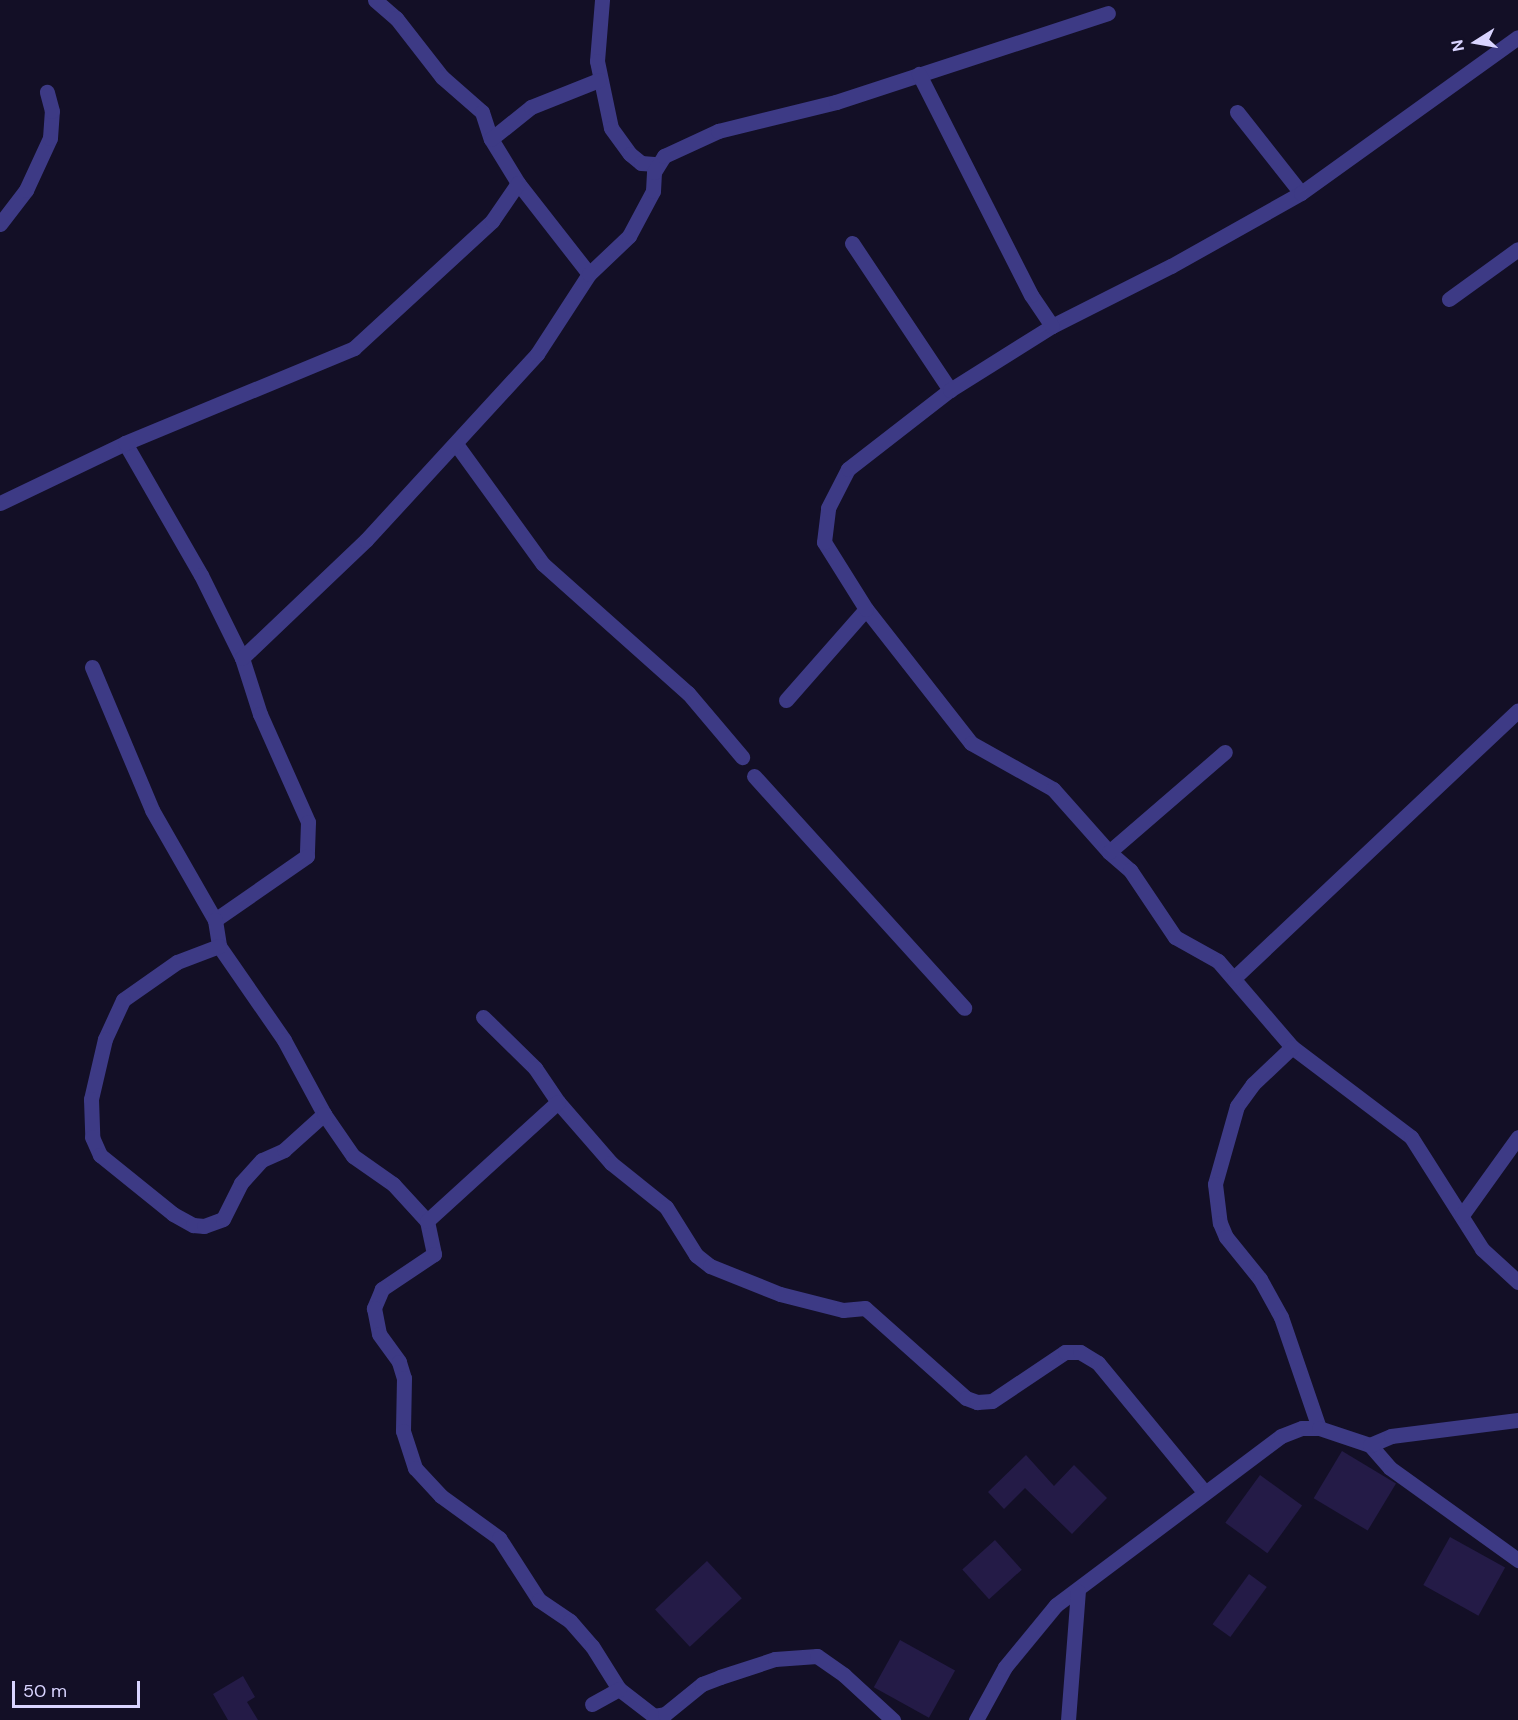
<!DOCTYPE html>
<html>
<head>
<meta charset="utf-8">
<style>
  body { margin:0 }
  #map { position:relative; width:1518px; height:1720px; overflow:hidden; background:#130f26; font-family:"DM Sans",sans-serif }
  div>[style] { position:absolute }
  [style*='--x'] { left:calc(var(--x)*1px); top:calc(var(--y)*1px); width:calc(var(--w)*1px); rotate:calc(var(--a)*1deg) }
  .building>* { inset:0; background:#241b47; transform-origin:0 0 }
  .minor>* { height:15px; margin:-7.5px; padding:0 7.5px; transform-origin:7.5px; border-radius:7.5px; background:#3d3a85 }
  span { translate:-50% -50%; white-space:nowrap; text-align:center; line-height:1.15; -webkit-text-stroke:5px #130f26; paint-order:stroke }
  .north { position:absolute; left:1446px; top:12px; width:60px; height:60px; -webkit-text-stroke:4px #130f26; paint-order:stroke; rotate:259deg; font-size:16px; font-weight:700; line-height:24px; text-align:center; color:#d9d4ff }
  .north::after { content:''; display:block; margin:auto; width:21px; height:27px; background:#d9d4ff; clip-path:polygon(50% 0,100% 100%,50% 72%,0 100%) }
  .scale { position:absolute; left:12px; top:1681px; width:128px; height:27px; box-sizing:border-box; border:3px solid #d9d4ff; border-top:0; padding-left:8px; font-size:18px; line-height:21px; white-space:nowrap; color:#d9d4ff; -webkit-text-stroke:4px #130f26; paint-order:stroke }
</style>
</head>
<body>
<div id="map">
  <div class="building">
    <div style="left:1342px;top:1451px;width:63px;height:55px;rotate:31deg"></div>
    <div style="clip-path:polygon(1026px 1455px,1054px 1486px,1074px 1465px,1107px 1498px,1072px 1534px,1025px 1488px,1004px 1509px,988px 1492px)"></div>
    <div style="left:1260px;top:1475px;width:52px;height:59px;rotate:36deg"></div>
    <div style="left:1450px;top:1537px;width:63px;height:55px;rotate:29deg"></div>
    <div style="left:995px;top:1540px;width:40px;height:44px;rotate:48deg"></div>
    <div style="left:707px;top:1561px;width:51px;height:71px;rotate:47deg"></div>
    <div style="left:1249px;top:1574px;width:22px;height:62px;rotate:36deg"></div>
    <div style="left:900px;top:1640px;width:63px;height:54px;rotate:29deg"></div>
    <div style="clip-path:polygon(243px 1676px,255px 1697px,247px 1702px,258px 1720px,228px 1720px,213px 1694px)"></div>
  </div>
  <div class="minor">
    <div style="--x:375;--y:0;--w:28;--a:41"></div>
    <div style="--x:396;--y:18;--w:75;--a:52.1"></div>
    <div style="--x:442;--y:77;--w:53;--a:41.2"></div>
    <div style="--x:482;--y:112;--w:28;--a:72"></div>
    <div style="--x:491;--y:139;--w:52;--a:58.5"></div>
    <div style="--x:518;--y:183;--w:115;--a:52"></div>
    <div style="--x:602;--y:0;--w:61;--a:94.7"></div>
    <div style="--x:597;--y:61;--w:68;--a:78.2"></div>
    <div style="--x:611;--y:128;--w:32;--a:54"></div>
    <div style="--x:630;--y:154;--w:14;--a:39"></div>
    <div style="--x:641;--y:163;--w:16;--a:4"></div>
    <div style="--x:1237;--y:112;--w:103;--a:51.7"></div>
    <div style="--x:491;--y:139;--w:51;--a:-38.7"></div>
    <div style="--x:531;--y:107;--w:73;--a:-21.7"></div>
    <div style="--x:0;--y:224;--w:43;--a:-52.6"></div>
    <div style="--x:26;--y:190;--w:57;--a:-65.2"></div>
    <div style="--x:50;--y:138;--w:27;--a:-86"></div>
    <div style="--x:52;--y:111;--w:20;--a:-105"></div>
    <div style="--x:852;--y:243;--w:177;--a:56.3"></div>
    <div style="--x:1449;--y:299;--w:85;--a:-35.9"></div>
    <div style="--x:1052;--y:326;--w:133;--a:-26.8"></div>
    <div style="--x:1171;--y:266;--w:149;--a:-29.3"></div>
    <div style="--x:1301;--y:193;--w:267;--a:-35.7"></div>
    <div style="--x:125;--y:443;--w:152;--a:60.1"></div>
    <div style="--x:201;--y:575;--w:93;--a:63.7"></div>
    <div style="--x:242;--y:658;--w:59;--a:72.2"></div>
    <div style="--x:260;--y:714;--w:118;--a:66"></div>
    <div style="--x:308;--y:822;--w:34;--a:92"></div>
    <div style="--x:307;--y:856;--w:112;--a:145.2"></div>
    <div style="--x:456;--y:444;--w:148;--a:54.1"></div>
    <div style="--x:543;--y:564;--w:194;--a:41.7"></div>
    <div style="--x:688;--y:693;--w:84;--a:49.8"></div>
    <div style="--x:0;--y:503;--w:139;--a:-25.6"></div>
    <div style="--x:125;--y:443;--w:248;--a:-22.5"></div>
    <div style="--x:354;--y:348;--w:188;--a:-42.6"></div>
    <div style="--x:492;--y:221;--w:46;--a:-55.6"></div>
    <div style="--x:866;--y:609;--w:170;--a:51.9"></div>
    <div style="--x:971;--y:743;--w:94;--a:29.3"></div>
    <div style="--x:1053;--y:789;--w:84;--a:48.4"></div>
    <div style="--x:1109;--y:852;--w:28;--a:41"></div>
    <div style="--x:1130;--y:870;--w:81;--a:56.1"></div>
    <div style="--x:1175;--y:937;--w:49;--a:29.2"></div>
    <div style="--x:1218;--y:961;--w:113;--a:49.3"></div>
    <div style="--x:1292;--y:1047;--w:149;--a:37.1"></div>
    <div style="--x:1411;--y:1137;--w:133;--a:57.6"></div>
    <div style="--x:1482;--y:1249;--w:49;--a:42.5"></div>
    <div style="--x:242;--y:658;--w:171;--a:-43.6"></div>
    <div style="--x:366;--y:540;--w:253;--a:-47.4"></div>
    <div style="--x:537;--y:354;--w:95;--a:-57"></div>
    <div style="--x:589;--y:274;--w:55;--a:-43.5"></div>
    <div style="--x:629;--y:236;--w:51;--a:-61.9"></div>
    <div style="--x:653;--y:191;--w:19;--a:-87"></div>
    <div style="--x:654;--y:172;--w:19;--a:-58"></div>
    <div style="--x:664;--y:156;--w:60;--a:-24.8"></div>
    <div style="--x:718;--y:131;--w:122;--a:-13.8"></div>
    <div style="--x:836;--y:102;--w:286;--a:-18.1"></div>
    <div style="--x:92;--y:667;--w:155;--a:67.2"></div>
    <div style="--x:152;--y:810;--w:127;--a:60.2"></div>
    <div style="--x:215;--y:920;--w:26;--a:81"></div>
    <div style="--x:219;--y:946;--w:114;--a:55.3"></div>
    <div style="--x:284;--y:1040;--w:84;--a:61.6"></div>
    <div style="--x:786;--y:700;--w:121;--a:-48.7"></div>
    <div style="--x:866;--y:609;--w:79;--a:-122.1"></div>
    <div style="--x:824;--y:542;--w:34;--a:-83"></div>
    <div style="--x:828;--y:508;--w:44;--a:-62.9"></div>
    <div style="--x:848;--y:469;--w:129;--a:-37.8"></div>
    <div style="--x:950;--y:390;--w:120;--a:-32.1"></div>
    <div style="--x:1052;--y:326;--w:37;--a:-124"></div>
    <div style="--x:1031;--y:295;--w:248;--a:-116.9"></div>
    <div style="--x:754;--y:776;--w:313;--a:47.8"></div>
    <div style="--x:1109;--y:852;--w:153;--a:-40.8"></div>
    <div style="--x:219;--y:946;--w:45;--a:159.1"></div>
    <div style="--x:177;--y:962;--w:66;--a:144.9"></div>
    <div style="--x:123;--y:1000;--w:43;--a:114.8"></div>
    <div style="--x:105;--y:1039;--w:62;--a:103.1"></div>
    <div style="--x:91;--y:1099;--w:38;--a:88"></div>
    <div style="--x:92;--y:1137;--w:20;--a:66"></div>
    <div style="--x:100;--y:1155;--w:94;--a:38.9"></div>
    <div style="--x:173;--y:1214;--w:23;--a:29"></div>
    <div style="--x:193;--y:1225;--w:11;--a:5"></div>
    <div style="--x:204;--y:1226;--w:20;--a:-20"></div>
    <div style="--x:223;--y:1219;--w:40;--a:-63.4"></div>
    <div style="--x:241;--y:1183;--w:31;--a:-48"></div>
    <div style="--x:262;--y:1160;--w:24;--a:-24"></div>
    <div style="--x:284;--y:1150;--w:54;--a:-42"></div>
    <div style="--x:324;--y:1114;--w:51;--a:55.4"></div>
    <div style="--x:353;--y:1156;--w:49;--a:35"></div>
    <div style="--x:393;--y:1184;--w:50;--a:47.4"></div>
    <div style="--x:427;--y:1221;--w:34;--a:78"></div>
    <div style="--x:434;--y:1254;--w:63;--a:146.1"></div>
    <div style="--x:382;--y:1289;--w:21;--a:113"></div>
    <div style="--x:374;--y:1308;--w:26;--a:79"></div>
    <div style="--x:379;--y:1334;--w:34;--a:54"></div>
    <div style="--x:399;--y:1362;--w:17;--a:73"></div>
    <div style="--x:404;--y:1378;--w:53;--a:91.1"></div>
    <div style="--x:403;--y:1431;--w:39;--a:72"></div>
    <div style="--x:415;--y:1468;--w:38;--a:47"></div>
    <div style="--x:441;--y:1496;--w:72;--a:35.9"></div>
    <div style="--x:499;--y:1538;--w:74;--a:57.2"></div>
    <div style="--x:539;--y:1600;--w:37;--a:34"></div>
    <div style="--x:570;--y:1621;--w:33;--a:49"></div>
    <div style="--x:592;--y:1646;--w:51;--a:57.9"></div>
    <div style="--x:619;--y:1689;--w:44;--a:37.6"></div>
    <div style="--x:654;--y:1716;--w:11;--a:-10"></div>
    <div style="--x:665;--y:1714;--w:48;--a:-39"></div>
    <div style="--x:702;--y:1684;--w:19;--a:-21"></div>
    <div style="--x:720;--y:1677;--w:58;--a:-18.1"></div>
    <div style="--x:775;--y:1659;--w:42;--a:-4.1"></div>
    <div style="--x:817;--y:1656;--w:33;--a:35"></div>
    <div style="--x:844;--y:1675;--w:67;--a:42.6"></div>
    <div style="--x:1234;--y:978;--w:390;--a:-43.3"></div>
    <div style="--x:483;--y:1017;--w:73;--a:44.4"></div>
    <div style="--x:535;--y:1068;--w:41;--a:55.9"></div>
    <div style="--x:558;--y:1102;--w:81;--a:49"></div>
    <div style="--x:611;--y:1163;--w:70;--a:38.7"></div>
    <div style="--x:666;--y:1207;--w:57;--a:58"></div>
    <div style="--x:696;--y:1255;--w:18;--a:38"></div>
    <div style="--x:710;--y:1266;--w:75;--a:21.8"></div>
    <div style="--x:780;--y:1294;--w:65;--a:14.3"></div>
    <div style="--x:843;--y:1310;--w:22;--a:-5"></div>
    <div style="--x:865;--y:1308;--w:135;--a:41.7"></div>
    <div style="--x:966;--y:1398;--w:12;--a:20"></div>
    <div style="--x:977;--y:1402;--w:15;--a:-4"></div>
    <div style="--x:992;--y:1401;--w:88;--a:-33.9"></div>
    <div style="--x:1065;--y:1352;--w:15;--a:0"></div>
    <div style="--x:1080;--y:1352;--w:21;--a:31"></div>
    <div style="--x:1098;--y:1363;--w:168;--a:50.5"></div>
    <div style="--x:1292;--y:1047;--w:54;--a:136.5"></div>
    <div style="--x:1253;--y:1084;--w:27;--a:126"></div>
    <div style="--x:1237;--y:1106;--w:81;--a:105.8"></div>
    <div style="--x:1215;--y:1184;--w:39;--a:83"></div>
    <div style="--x:1220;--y:1223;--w:15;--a:67"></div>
    <div style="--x:1226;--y:1237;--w:54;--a:51"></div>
    <div style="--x:1260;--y:1279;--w:43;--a:61.1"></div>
    <div style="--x:1281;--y:1317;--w:117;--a:71.1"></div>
    <div style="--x:1462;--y:1215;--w:96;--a:-54.3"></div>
    <div style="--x:427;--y:1221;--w:177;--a:-42.3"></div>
    <div style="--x:1370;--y:1445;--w:30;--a:49"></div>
    <div style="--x:1390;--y:1468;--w:158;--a:35.7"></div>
    <div style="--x:592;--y:1704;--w:31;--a:-29"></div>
    <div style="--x:976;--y:1720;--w:60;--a:-61.3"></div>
    <div style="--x:1005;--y:1667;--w:80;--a:-50.6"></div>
    <div style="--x:1056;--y:1605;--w:281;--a:-36.9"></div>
    <div style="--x:1281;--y:1436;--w:22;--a:-21"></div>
    <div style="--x:1302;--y:1428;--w:17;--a:0"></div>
    <div style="--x:1319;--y:1428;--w:54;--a:18.4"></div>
    <div style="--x:1370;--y:1445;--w:23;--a:-23"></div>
    <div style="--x:1391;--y:1436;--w:128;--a:-7.2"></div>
    <div style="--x:1068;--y:1720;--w:129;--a:-85.6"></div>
  </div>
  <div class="north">N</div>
  <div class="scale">50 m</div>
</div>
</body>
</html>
